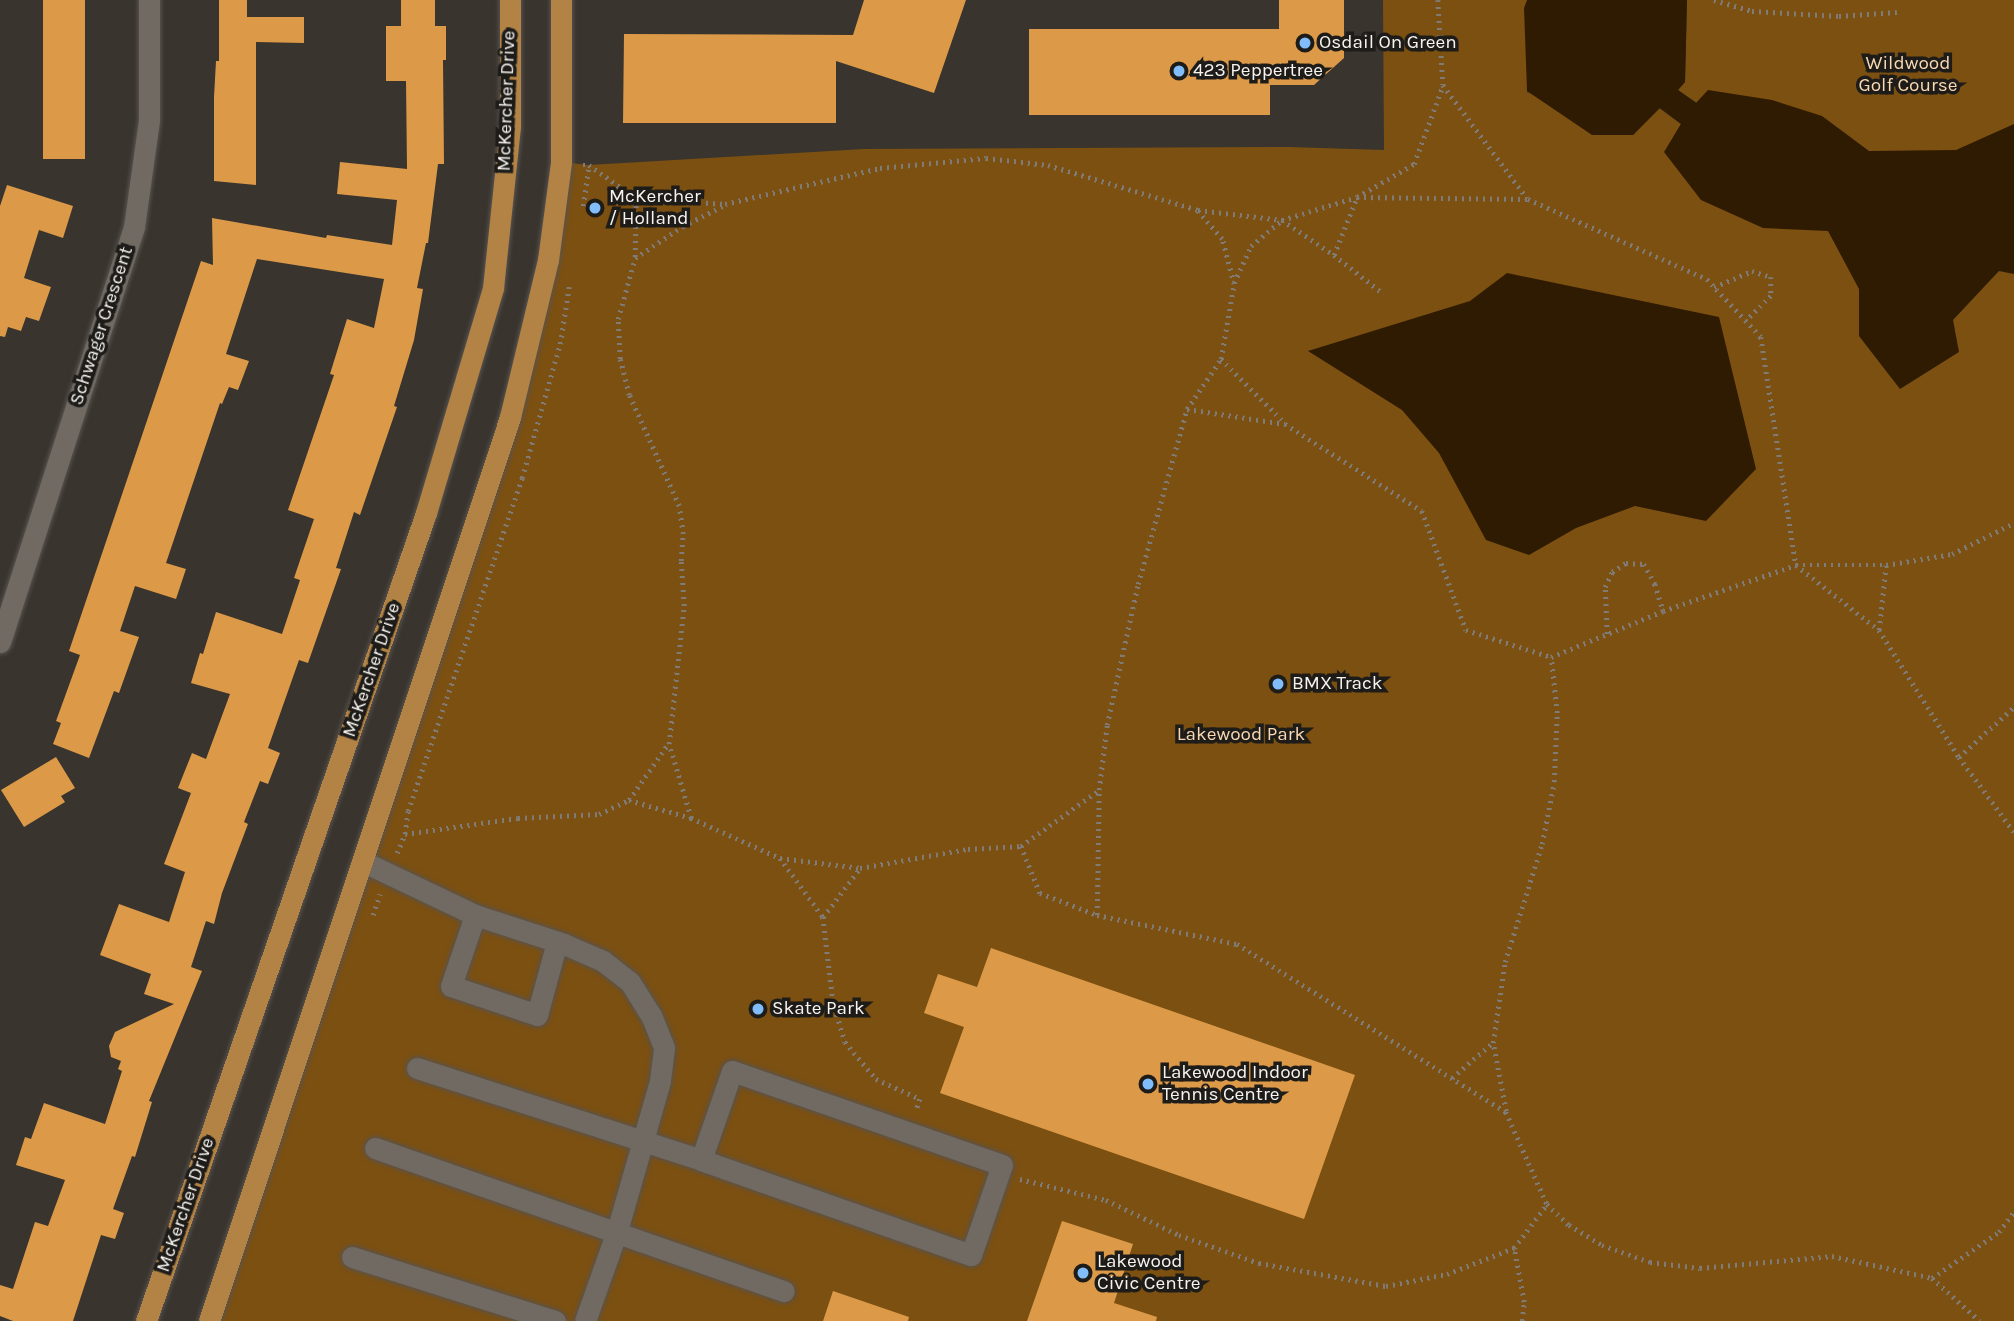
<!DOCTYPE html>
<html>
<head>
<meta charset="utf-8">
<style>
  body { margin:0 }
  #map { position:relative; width:2014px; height:1321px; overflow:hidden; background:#39342e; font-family:Karla,sans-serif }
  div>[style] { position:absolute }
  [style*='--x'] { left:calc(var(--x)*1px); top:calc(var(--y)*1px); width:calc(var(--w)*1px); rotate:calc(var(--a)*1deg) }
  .green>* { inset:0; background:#7c5011 }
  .water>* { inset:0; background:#2f1b02 }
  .building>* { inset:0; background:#dc9a48; transform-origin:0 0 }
  .path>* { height:4.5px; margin-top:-2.25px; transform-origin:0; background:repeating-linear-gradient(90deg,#807b76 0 2px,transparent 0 7px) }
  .roads { filter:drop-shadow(0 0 2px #58534f) drop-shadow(0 0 2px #58534f) }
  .minor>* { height:21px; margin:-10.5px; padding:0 10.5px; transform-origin:10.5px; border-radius:10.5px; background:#706a63 }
  .major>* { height:21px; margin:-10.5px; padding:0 10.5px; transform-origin:10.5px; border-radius:10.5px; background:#b28344 }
  .dots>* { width:19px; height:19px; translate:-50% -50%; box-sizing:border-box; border:4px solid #1e1c19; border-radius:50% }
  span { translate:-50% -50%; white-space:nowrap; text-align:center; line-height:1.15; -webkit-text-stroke:7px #1e1c19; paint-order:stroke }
  .poi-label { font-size:19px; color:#f7f4f0 }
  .left { translate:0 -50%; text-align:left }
  .park-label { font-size:19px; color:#fad8b3 }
  .street-label { font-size:19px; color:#f7f4f0 }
</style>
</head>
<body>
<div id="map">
  <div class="green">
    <div style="clip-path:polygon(1383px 0,1527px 0,1527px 92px,1633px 135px,1659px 108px,1681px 124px,1672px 139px,1697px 103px,1678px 90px,1685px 82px,1687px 0,2014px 0,2014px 1321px,208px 1321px,510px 417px,561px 162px,589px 165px,864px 149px,1289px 147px,1384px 150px)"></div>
  </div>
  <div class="water">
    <div style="clip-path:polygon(1527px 0,1687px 0,1685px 82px,1678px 90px,1696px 103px,1708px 90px,1772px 100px,1822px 116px,1869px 151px,1956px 150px,2014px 124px,2014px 274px,1999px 271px,1953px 320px,1959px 352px,1900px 389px,1859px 336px,1859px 289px,1828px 231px,1763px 228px,1701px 200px,1664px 152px,1681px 124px,1660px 108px,1633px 135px,1592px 135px,1527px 91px,1524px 8px)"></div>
    <div style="clip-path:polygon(1507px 273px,1719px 317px,1756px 469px,1706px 521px,1635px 506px,1576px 528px,1529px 555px,1486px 540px,1439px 453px,1402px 410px,1308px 351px,1470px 301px)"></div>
  </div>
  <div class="building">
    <div style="left:43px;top:0;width:42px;height:159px"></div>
    <div style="clip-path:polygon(219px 0,247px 0,247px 17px,304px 17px,304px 43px,256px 42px,256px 185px,214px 181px,214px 97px,216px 61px,219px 61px)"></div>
    <div style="clip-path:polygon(401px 0,435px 0,435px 26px,446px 26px,446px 60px,443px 60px,444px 164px,438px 164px,428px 243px,426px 243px,417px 288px,423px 289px,414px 340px,394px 406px,397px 407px,360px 515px,354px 512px,336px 568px,341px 569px,308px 663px,299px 660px,268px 748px,280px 753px,268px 784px,260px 781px,244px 822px,248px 824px,222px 893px,214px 924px,206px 921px,191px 967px,202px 971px,149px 1101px,152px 1102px,135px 1157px,132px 1156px,113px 1209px,124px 1213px,115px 1239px,101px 1235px,73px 1321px,13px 1321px,0 1316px,0 1285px,13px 1289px,35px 1222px,48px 1226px,65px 1180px,16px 1165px,25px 1137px,31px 1139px,44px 1103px,105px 1124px,122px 1071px,118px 1069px,121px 1061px,111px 1057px,109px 1046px,115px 1032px,174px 1004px,144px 994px,151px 974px,100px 955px,119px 904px,169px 922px,185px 872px,164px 864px,191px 793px,178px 788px,192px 753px,206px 759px,230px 694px,191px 683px,200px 653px,203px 654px,216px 612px,282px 634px,300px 580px,294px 578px,314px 519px,288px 510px,334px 375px,330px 374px,347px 319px,374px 328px,384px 279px,257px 259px,226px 354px,249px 361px,238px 390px,229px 387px,222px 404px,220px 403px,166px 563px,186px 569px,176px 599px,135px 586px,120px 631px,139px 637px,119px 693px,114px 691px,89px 758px,53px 744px,61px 723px,56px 721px,80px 655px,69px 651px,201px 261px,213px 265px,212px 218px,326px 238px,327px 235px,392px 245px,397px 200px,337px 194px,340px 162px,407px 169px,406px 81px,386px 81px,386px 26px,401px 26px)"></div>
    <div style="clip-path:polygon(864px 0,966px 0,934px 93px,836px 61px,836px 123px,623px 123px,624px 34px,853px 35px)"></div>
    <div style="clip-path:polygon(1279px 0,1344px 0,1344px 58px,1314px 85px,1270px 85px,1270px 115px,1029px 115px,1029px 29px,1279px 29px)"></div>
    <div style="clip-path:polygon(7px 185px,73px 206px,63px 238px,39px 230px,24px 278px,51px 287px,39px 321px,26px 317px,21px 331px,8px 327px,5px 337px,0 336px,0 206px)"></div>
    <div style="clip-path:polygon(56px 757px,75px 788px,61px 796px,65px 802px,24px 827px,1px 790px)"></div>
    <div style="clip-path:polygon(991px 948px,1355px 1075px,1304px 1219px,940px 1093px,964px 1027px,924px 1013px,938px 974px,977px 987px)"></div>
    <div style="clip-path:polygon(1062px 1221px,1133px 1244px,1114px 1303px,1157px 1317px,1156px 1321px,1027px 1321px)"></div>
    <div style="clip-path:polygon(833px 1291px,909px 1317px,908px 1321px,823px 1321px)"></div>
  </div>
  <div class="path">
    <div style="--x:1438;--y:0;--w:85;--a:86.6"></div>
    <div style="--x:1443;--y:85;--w:141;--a:53.4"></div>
    <div style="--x:1714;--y:0;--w:40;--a:16"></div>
    <div style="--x:1752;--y:11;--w:87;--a:3.3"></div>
    <div style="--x:1839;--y:16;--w:58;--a:-3.9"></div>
    <div style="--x:583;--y:165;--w:6;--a:0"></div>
    <div style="--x:589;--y:165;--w:57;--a:35.1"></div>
    <div style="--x:636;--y:198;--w:89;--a:3.9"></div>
    <div style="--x:725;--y:204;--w:159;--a:-13.1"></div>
    <div style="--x:880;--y:168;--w:106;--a:-5.4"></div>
    <div style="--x:986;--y:158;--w:62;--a:6.4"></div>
    <div style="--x:1048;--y:165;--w:157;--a:16.7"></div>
    <div style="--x:1198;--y:210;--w:85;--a:6.8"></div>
    <div style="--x:1282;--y:220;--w:78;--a:-17"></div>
    <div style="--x:1357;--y:197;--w:171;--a:0.7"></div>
    <div style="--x:1528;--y:199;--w:196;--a:24.1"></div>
    <div style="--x:1707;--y:279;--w:79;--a:47"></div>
    <div style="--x:1761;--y:337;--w:231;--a:81.3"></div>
    <div style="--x:1796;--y:565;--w:105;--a:38.1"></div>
    <div style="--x:1879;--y:630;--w:150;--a:57.8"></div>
    <div style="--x:1959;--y:757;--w:93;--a:53.7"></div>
    <div style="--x:583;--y:206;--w:41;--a:-81.7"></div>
    <div style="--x:1334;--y:255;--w:62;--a:-68.4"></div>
    <div style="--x:1357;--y:197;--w:66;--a:-30.1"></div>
    <div style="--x:1414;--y:164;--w:84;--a:-69.8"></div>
    <div style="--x:635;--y:257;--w:59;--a:-89"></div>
    <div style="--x:1234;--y:283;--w:41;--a:-65.3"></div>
    <div style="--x:1251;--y:246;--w:40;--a:-40"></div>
    <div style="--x:1282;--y:220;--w:63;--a:33.9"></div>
    <div style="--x:1334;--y:255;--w:63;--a:38"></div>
    <div style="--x:1714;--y:287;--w:41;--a:-22.8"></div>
    <div style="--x:1752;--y:271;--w:20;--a:18"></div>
    <div style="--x:1771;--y:277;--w:19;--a:90"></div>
    <div style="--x:1771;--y:296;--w:35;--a:135"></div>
    <div style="--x:1221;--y:359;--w:91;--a:45"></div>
    <div style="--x:1187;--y:409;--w:99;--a:8.7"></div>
    <div style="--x:1285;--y:424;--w:162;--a:32.4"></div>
    <div style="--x:1422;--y:511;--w:127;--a:69.7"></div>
    <div style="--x:1466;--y:630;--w:89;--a:17.6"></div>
    <div style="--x:1551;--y:657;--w:121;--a:-22.3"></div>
    <div style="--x:1663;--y:611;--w:141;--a:-19.1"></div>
    <div style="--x:1796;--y:565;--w:90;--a:0"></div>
    <div style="--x:1886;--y:565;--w:67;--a:-9.5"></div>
    <div style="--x:1952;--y:554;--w:69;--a:-26.6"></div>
    <div style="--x:1879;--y:630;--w:65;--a:-83.9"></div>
    <div style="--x:1607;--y:634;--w:47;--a:-92.4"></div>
    <div style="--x:1605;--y:587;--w:17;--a:-65"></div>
    <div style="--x:1612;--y:572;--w:17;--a:-33"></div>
    <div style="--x:1626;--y:563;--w:18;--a:3"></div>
    <div style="--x:1644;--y:564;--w:23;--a:61"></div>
    <div style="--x:1655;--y:584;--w:28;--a:73"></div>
    <div style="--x:1959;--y:757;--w:74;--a:-42.3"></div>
    <div style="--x:629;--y:800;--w:68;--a:-55.1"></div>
    <div style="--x:691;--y:818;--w:77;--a:-106.6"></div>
    <div style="--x:669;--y:744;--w:139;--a:-83.8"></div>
    <div style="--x:684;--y:606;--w:45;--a:-93.8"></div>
    <div style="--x:681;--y:561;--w:27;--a:-86"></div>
    <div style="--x:683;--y:534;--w:28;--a:-98"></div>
    <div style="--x:679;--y:506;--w:122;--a:-114.2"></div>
    <div style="--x:629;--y:395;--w:37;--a:-104"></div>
    <div style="--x:620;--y:359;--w:40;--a:-92.9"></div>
    <div style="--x:618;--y:319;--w:63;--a:-74.4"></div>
    <div style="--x:635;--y:258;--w:58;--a:-33.7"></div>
    <div style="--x:683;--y:226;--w:47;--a:-26.6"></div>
    <div style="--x:405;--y:834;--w:114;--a:-8.1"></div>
    <div style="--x:518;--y:818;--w:81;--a:-2.8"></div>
    <div style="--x:599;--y:814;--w:33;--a:-25"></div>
    <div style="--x:629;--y:800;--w:65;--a:16.2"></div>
    <div style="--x:691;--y:818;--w:98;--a:24.2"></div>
    <div style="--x:780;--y:858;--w:81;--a:7.1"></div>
    <div style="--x:860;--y:868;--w:110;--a:-10"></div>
    <div style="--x:968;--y:849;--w:53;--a:-3.2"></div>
    <div style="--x:1021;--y:846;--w:51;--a:68"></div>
    <div style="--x:1040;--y:893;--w:61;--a:21.1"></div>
    <div style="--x:1097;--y:915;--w:143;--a:11.7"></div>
    <div style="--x:1237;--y:944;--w:317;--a:32"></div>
    <div style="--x:1506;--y:1112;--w:101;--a:66"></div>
    <div style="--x:1547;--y:1204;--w:30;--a:44"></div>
    <div style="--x:1569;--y:1225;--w:39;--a:31"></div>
    <div style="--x:1602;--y:1245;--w:51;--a:19.5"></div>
    <div style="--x:1650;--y:1262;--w:50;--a:6.8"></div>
    <div style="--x:1700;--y:1268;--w:133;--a:-5.2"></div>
    <div style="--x:1832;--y:1256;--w:102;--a:12.4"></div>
    <div style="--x:1932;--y:1278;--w:64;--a:41.9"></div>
    <div style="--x:1021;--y:846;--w:96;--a:-35.7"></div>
    <div style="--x:1099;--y:790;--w:65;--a:-83"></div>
    <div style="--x:1107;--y:725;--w:144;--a:-77.6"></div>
    <div style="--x:1138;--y:584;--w:182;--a:-74.4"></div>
    <div style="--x:1187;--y:409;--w:60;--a:-55.8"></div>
    <div style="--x:1221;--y:359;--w:76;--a:-80.2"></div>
    <div style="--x:1234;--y:284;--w:47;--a:-104.9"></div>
    <div style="--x:1222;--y:239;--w:37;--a:-131"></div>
    <div style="--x:397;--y:853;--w:21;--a:-67"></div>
    <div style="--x:405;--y:834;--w:23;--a:-83"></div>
    <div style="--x:408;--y:811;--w:352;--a:-71.1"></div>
    <div style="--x:522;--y:478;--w:139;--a:-74.2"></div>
    <div style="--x:560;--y:344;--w:58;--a:-81"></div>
    <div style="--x:780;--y:858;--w:73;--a:53.9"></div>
    <div style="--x:823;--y:917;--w:85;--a:83.2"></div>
    <div style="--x:833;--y:1001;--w:43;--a:73.7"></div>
    <div style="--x:845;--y:1042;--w:48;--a:50"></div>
    <div style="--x:876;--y:1079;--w:48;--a:24.4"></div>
    <div style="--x:920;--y:1099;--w:13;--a:108"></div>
    <div style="--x:373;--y:915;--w:22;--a:-72"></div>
    <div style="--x:1097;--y:915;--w:124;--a:-89.1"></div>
    <div style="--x:823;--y:917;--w:61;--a:-52.9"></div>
    <div style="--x:1452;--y:1078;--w:53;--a:-41.2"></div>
    <div style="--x:1506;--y:1111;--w:69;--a:-100.8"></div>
    <div style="--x:1493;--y:1043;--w:82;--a:-81.6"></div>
    <div style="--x:1505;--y:962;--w:124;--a:-72.6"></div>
    <div style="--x:1542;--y:844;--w:63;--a:-79"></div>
    <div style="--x:1554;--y:782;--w:69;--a:-87.5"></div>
    <div style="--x:1557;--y:713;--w:56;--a:-96.1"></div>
    <div style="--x:1020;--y:1179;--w:89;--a:13.7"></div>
    <div style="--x:1106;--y:1200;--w:81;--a:25.6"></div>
    <div style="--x:1179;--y:1235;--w:85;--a:19.3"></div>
    <div style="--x:1259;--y:1263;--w:129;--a:10.3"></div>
    <div style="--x:1386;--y:1286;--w:62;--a:-11.1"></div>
    <div style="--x:1447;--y:1274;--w:72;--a:-21.2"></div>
    <div style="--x:1932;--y:1278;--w:81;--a:-34.5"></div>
    <div style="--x:1999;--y:1232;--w:26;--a:-54"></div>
    <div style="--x:1522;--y:1321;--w:19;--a:-84"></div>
    <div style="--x:1524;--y:1302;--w:55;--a:-100.5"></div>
    <div style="--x:1514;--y:1248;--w:55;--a:-53.1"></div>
  </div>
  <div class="roads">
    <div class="minor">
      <div style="--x:0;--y:642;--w:436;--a:-72.1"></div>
      <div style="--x:134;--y:227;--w:108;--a:-82"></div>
      <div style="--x:149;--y:120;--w:120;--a:-90"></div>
      <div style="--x:364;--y:862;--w:123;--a:25.5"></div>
      <div style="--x:475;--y:915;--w:94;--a:18"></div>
      <div style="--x:564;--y:944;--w:43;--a:23.6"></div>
      <div style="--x:603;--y:961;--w:34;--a:38"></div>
      <div style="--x:630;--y:982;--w:39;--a:58"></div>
      <div style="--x:651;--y:1015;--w:35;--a:68"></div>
      <div style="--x:664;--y:1048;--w:33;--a:97"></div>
      <div style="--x:660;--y:1081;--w:159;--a:106"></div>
      <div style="--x:616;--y:1234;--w:92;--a:109.6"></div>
      <div style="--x:475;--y:915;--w:75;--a:108.7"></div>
      <div style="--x:451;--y:986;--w:91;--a:18.6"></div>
      <div style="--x:537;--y:1015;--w:76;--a:-74.7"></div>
      <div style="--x:417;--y:1068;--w:299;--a:17.9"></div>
      <div style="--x:701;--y:1160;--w:286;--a:19.4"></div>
      <div style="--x:971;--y:1255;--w:95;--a:-71"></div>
      <div style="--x:1002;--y:1165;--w:286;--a:-160.8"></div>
      <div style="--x:732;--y:1071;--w:94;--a:109.2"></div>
      <div style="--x:375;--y:1148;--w:433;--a:19.3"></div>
      <div style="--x:352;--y:1257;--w:213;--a:17.5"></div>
    </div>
    <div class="major">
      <div style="--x:146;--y:1321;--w:855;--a:-70.89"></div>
      <div style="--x:426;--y:513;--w:235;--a:-73.4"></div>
      <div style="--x:493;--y:288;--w:163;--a:-84"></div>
      <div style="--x:510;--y:126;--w:126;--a:-90"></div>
      <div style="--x:209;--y:1321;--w:953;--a:-71.58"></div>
      <div style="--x:510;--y:417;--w:162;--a:-76.4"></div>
      <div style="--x:548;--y:260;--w:99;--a:-82.4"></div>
      <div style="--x:561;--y:162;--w:162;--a:-90"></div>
    </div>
  </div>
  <div class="dots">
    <div style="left:1305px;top:43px;background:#80bdfa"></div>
    <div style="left:1179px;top:71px;background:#80bdfa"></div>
    <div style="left:595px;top:208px;background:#80bdfa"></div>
    <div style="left:1278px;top:684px;background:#80bdfa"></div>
    <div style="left:758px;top:1009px;background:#80bdfa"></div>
    <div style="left:1148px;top:1084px;background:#80bdfa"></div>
    <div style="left:1083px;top:1273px;background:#80bdfa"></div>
  </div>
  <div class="poi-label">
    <span class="left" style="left:1319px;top:43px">Osdail On Green</span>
    <span class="left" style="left:1193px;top:71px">423 Peppertree</span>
    <span class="left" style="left:609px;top:208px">McKercher<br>/ Holland</span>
    <span class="left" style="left:1292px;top:684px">BMX Track</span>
    <span class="left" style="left:772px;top:1009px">Skate Park</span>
    <span class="left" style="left:1162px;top:1084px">Lakewood Indoor<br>Tennis Centre</span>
    <span class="left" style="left:1097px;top:1273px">Lakewood<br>Civic Centre</span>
  </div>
  <div class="park-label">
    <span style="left:1908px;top:75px">Wildwood<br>Golf Course</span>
    <span style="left:1241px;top:735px">Lakewood Park</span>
  </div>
  <div class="street-label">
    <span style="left:507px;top:101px;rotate:-88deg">McKercher Drive</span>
    <span style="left:102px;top:326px;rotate:-72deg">Schwager Crescent</span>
    <span style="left:372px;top:670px;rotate:-71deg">McKercher Drive</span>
    <span style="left:186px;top:1205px;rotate:-71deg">McKercher Drive</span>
  </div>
</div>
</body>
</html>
